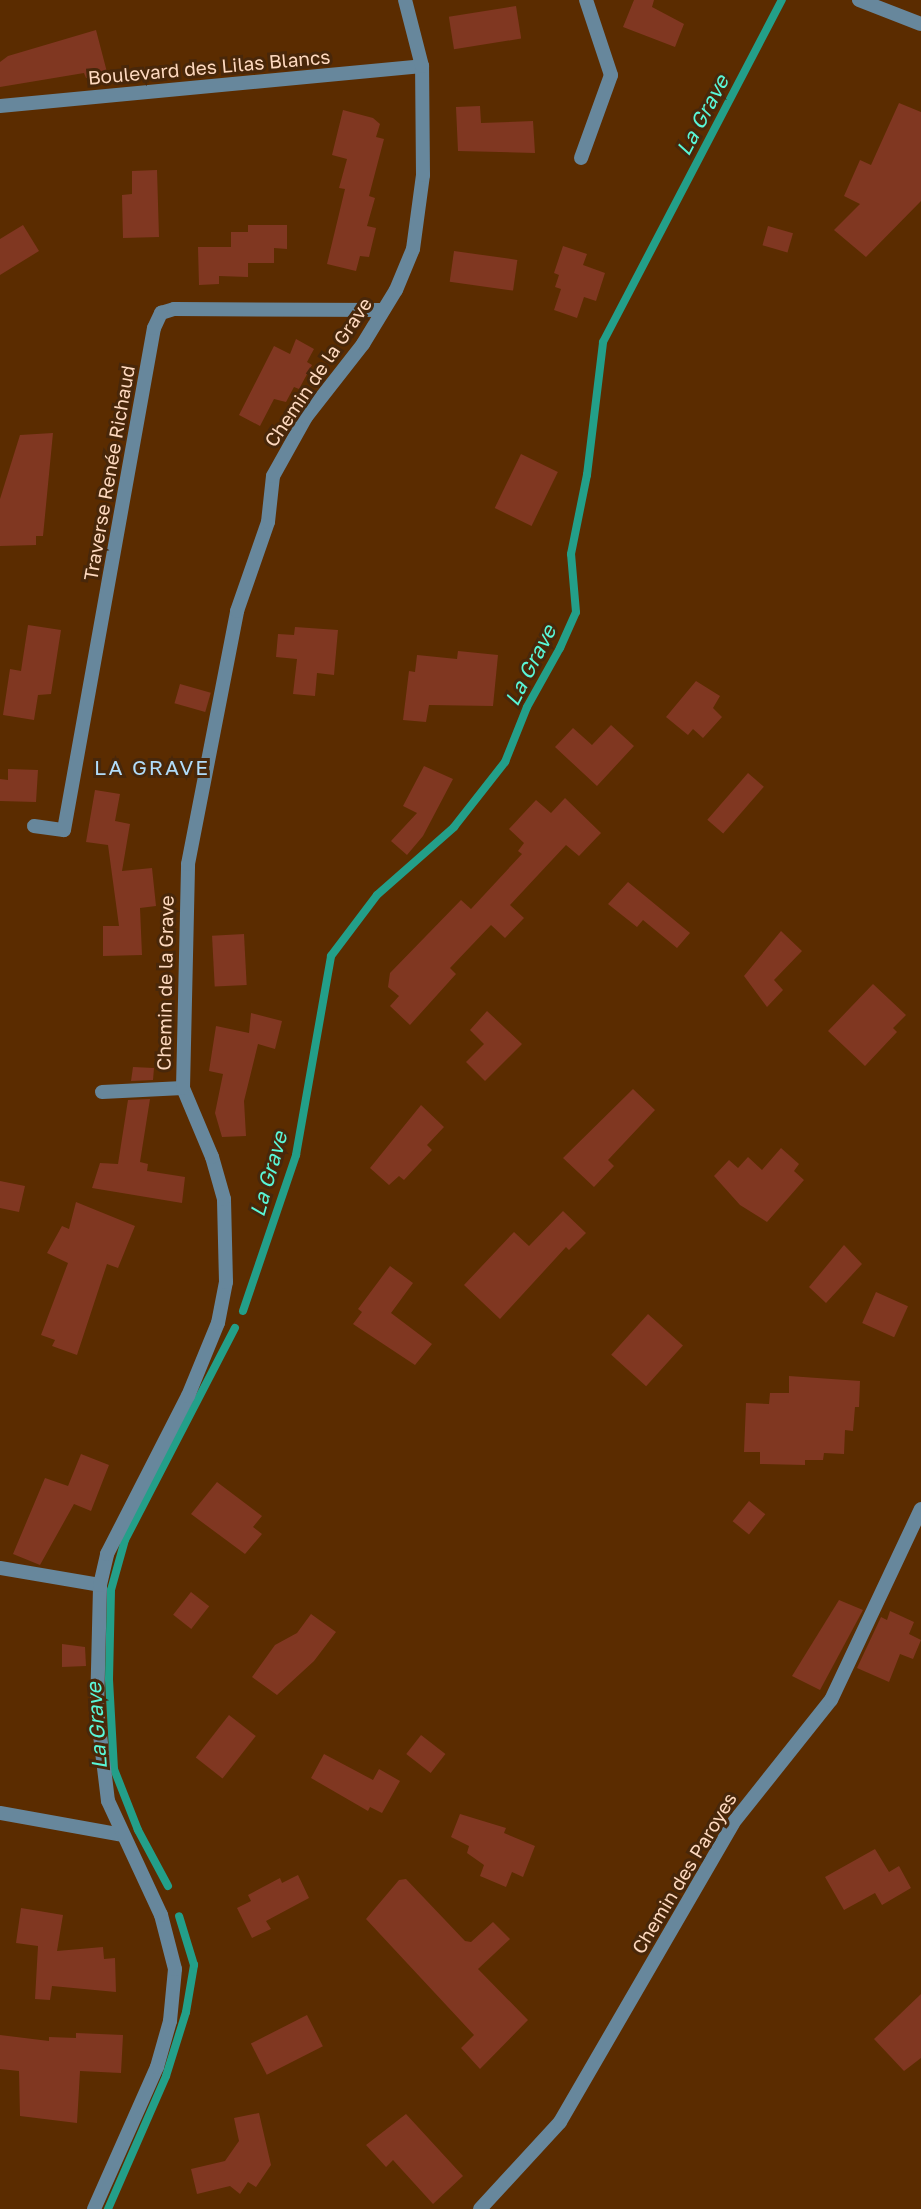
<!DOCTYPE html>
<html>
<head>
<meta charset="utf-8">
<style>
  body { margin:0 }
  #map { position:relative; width:921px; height:2209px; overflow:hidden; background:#5b2c00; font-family:"Golos Text",sans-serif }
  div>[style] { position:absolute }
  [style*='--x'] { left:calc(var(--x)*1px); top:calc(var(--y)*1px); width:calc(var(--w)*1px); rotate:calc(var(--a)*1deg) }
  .stream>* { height:8px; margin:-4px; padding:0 4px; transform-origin:4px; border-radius:4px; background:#239f89 }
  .building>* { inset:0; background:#803721; transform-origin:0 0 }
  .street>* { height:14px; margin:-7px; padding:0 7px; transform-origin:7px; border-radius:7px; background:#67879c }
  span { translate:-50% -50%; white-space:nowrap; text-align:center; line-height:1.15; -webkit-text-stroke:6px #48270a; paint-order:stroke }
  .street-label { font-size:19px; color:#fed9bf }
  .water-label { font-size:21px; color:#5af7d8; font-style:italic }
  .neighbourhood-label { font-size:21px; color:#b1dcf9; letter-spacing:2px }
</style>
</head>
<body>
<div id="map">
  <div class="stream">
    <div style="--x:243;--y:1311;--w:165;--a:-71.2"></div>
    <div style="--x:296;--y:1155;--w:202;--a:-80"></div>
    <div style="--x:331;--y:956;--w:76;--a:-53"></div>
    <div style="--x:377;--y:895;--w:103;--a:-41.4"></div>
    <div style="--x:454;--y:827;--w:83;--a:-51.9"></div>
    <div style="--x:505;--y:762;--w:59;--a:-68.2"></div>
    <div style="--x:527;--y:707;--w:68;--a:-60.8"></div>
    <div style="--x:560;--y:648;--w:39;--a:-66"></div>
    <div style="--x:576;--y:612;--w:58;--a:-94.9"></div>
    <div style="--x:571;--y:554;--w:81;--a:-78.6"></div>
    <div style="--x:587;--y:475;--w:134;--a:-83.1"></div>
    <div style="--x:603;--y:342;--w:386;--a:-62.4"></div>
    <div style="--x:168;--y:1886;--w:64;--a:-118.2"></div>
    <div style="--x:138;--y:1830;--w:66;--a:-111.5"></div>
    <div style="--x:114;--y:1769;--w:90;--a:-93.2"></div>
    <div style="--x:109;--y:1679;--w:89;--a:-88.7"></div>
    <div style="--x:111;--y:1590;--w:52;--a:-74.4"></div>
    <div style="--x:125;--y:1540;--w:239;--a:-62.6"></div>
    <div style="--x:108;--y:2209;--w:145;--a:-66.4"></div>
    <div style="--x:166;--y:2076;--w:67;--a:-72.6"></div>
    <div style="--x:186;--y:2012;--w:48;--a:-80.3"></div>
    <div style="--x:194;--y:1965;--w:51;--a:-107"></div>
  </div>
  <div class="building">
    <div style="clip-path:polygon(634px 0,654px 0,652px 7px,684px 24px,675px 47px,623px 27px)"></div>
    <div style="left:516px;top:6px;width:33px;height:68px;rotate:81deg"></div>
    <div style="clip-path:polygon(96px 30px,108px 76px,86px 78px,84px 73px,0 87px,0 62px,8px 56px)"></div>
    <div style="clip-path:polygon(899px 103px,921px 112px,921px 201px,866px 257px,834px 230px,860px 204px,844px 196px,860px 160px,871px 165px)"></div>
    <div style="clip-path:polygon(480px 106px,481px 123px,533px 121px,535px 153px,458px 151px,456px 107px)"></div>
    <div style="clip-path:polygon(343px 110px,373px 118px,380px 124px,376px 137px,384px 139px,369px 196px,375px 198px,367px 226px,376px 228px,369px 257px,360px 256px,356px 271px,327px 264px,345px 189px,339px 188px,347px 159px,332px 155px)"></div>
    <div style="clip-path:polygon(157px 170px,159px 237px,123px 238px,122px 195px,132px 194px,132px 171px)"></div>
    <div style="clip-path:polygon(23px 225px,39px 251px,0 275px,0 239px)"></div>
    <div style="clip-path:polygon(248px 225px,287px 225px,287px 249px,274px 248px,274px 263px,248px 263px,248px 277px,219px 276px,219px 284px,199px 285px,198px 247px,231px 247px,231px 232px,248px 232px)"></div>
    <div style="left:768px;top:226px;width:26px;height:20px;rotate:16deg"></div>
    <div style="clip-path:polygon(563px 246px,587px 254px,583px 265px,605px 273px,596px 301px,584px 297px,577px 318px,554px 310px,561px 289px,555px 287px,559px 275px,554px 273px)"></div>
    <div style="left:454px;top:251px;width:64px;height:31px;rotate:8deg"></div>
    <div style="clip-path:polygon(296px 339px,314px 349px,307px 362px,312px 365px,299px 389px,294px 387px,286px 402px,274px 399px,260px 426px,239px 415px,274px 346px,290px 354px)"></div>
    <div style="clip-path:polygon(53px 433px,43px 536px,36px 536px,36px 545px,0 546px,0 499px,20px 435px)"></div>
    <div style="left:521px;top:454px;width:41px;height:60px;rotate:26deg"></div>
    <div style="clip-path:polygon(28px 625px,61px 630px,51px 694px,38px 695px,34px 720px,3px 715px,10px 669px,21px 671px)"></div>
    <div style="clip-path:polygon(295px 627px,338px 630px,334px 675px,317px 673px,315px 696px,293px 694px,297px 659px,276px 657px,278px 634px,294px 635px)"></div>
    <div style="clip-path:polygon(458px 651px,498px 655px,493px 706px,429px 705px,426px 722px,403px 720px,409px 671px,415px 672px,417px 655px,457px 659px)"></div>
    <div style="clip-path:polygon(696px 681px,720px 696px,713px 708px,722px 717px,703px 738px,693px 729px,688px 735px,666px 717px)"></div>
    <div style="left:180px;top:684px;width:32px;height:20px;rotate:16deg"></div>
    <div style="clip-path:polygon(611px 725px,634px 746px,597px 786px,555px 747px,573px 728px,592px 745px)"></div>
    <div style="clip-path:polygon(424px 766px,453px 779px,423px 836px,407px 855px,391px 841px,417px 813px,403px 806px)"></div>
    <div style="clip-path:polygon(8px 769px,38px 770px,36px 802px,0 801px,0 779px,8px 780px)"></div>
    <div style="left:748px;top:773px;width:21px;height:62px;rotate:41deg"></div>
    <div style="clip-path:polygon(95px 790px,120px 794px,115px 821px,130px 824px,122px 871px,152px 868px,156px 906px,140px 908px,142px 955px,103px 956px,103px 926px,119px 926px,108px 845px,86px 842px)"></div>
    <div style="clip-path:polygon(565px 798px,601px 833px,579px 856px,566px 845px,510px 905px,524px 918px,505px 938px,491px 925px,450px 968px,456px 974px,410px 1025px,390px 1006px,399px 996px,388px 987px,390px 973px,461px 900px,471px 909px,522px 854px,518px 851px,524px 843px,509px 829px,536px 800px,551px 813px)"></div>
    <div style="clip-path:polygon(628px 882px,690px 933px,677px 948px,643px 920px,637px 927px,608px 904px)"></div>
    <div style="clip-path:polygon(781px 931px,802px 951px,774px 980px,783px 990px,767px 1007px,744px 976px)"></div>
    <div style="left:244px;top:934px;width:51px;height:32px;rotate:87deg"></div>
    <div style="clip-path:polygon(873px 984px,906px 1015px,893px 1028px,897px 1032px,865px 1066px,828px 1031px)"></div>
    <div style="clip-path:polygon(487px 1011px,522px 1044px,485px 1081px,466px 1062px,484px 1044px,470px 1030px)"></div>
    <div style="clip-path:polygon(251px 1013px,282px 1021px,275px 1049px,258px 1044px,244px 1101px,246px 1136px,222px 1137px,215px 1113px,223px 1074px,209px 1071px,216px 1026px,249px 1033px)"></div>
    <div style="clip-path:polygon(133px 1067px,154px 1068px,153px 1080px,131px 1081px)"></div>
    <div style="clip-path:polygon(633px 1089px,655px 1110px,608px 1160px,614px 1166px,594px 1187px,563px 1158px)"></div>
    <div style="clip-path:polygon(150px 1099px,140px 1162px,148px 1164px,147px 1171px,185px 1177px,182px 1203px,92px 1188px,100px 1163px,118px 1164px,128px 1100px)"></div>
    <div style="clip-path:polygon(421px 1105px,444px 1127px,427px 1145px,432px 1150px,404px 1180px,399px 1176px,389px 1185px,370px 1168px)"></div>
    <div style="clip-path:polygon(781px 1148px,799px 1164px,794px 1171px,804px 1180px,767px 1222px,740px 1205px,714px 1176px,729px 1160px,738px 1168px,748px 1157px,762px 1170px)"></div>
    <div style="clip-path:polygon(0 1181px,25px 1186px,19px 1212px,0 1208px)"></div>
    <div style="clip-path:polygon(76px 1202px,135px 1226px,118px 1268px,107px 1264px,77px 1355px,52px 1346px,55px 1340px,41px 1335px,68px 1263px,47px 1253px,62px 1226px,69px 1229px)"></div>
    <div style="clip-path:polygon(563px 1211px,586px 1233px,569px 1250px,566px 1247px,500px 1319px,464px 1285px,514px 1232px,529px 1246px)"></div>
    <div style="clip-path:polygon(844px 1245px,862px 1264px,826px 1303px,809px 1287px)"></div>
    <div style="clip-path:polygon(390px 1266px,413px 1283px,391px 1313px,432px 1344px,415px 1365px,353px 1324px,362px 1312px,358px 1309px)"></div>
    <div style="left:876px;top:1292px;width:35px;height:34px;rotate:24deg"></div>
    <div style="left:648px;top:1314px;width:47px;height:55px;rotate:42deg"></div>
    <div style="clip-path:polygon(789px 1376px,860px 1381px,859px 1407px,855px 1407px,853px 1431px,845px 1430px,844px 1454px,824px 1453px,823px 1460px,805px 1460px,805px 1465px,760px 1464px,760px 1452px,744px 1452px,746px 1403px,769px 1404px,770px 1393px,789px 1393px)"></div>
    <div style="clip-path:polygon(81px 1454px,109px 1465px,91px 1511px,74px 1504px,40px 1565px,13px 1554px,45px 1478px,68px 1486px)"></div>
    <div style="clip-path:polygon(217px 1482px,262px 1516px,253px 1527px,262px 1534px,245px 1554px,191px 1514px)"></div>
    <div style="left:749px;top:1501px;width:21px;height:26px;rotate:39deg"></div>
    <div style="left:191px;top:1592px;width:23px;height:29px;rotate:38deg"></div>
    <div style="clip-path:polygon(839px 1600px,863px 1610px,820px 1690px,792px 1676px)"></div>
    <div style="clip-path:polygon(890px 1611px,914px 1622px,909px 1634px,921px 1640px,913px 1659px,900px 1654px,889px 1682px,857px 1668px,881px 1617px,887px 1620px)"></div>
    <div style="clip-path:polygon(311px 1614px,336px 1632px,314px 1661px,277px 1695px,252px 1677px,275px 1645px,297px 1633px)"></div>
    <div style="clip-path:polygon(62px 1644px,85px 1647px,86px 1666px,62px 1667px)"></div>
    <div style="left:229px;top:1715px;width:34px;height:54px;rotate:38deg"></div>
    <div style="left:421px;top:1735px;width:31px;height:24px;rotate:38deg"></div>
    <div style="clip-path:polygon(324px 1754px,373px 1780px,379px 1769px,400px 1781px,382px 1813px,370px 1807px,368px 1811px,311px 1778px)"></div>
    <div style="clip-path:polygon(460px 1814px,506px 1828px,504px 1833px,535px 1846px,523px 1877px,512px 1872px,506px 1887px,480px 1876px,484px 1865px,467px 1853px,469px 1846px,451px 1837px)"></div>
    <div style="clip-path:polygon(875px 1849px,889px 1872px,899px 1866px,911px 1888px,882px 1905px,875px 1893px,844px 1910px,825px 1877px)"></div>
    <div style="clip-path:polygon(298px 1875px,309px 1898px,266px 1921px,271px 1929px,252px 1938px,237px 1908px,251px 1901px,248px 1895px,280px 1878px,282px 1883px)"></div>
    <div style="clip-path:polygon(406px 1879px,465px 1941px,471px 1942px,493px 1922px,510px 1939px,478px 1969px,528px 2020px,480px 2069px,461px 2048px,474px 2035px,366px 1919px,399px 1880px)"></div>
    <div style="clip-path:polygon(21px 1908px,63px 1915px,57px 1951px,103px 1947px,104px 1959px,115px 1958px,116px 1992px,52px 1986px,50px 2000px,35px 1999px,38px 1946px,16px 1943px)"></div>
    <div style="clip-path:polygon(921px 1994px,921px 2058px,904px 2071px,874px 2039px)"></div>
    <div style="left:307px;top:2015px;width:35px;height:63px;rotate:63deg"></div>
    <div style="clip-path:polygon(76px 2033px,123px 2035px,121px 2073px,80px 2071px,77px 2123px,20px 2116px,19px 2071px,0 2069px,0 2035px,49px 2041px,49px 2037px,76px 2038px)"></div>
    <div style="clip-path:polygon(259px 2113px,271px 2165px,256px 2187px,248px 2182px,240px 2194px,230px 2186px,197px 2194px,191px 2169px,225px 2161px,239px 2141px,234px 2118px)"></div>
    <div style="clip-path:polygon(406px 2114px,463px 2176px,433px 2204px,393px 2160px,386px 2167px,366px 2145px)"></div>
  </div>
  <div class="street">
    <div style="--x:859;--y:0;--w:66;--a:21.2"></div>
    <div style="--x:0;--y:106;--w:424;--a:-5.4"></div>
    <div style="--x:581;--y:158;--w:88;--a:-70.1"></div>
    <div style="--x:611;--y:75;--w:79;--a:-108.4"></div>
    <div style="--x:34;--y:826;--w:30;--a:8"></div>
    <div style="--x:64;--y:830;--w:510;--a:-79.84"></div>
    <div style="--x:154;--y:328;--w:17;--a:-65"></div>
    <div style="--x:161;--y:313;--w:14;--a:-17"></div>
    <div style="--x:174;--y:309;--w:209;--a:0.3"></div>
    <div style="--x:102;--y:1092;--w:81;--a:-2.8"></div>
    <div style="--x:0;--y:1568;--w:101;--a:9.6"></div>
    <div style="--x:0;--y:1813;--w:124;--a:10.2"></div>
    <div style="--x:94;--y:2209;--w:155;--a:-66.1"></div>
    <div style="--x:157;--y:2067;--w:48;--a:-74.2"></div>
    <div style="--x:170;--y:2021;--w:52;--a:-84.5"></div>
    <div style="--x:175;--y:1969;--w:56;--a:-104.5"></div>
    <div style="--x:161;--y:1915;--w:126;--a:-114.9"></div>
    <div style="--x:108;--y:1801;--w:92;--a:-96.9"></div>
    <div style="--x:97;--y:1710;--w:125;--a:-88.6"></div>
    <div style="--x:100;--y:1585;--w:32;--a:-77"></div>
    <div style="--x:107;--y:1554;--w:178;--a:-62.9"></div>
    <div style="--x:188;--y:1396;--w:79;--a:-67.7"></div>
    <div style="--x:218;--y:1323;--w:42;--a:-79"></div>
    <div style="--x:226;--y:1282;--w:83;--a:-91.4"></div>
    <div style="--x:224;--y:1199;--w:44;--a:-105.9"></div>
    <div style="--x:212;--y:1157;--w:75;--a:-112.8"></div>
    <div style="--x:183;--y:1088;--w:224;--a:-88.7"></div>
    <div style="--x:188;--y:864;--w:258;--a:-79"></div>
    <div style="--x:237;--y:611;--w:94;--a:-70.8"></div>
    <div style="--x:268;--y:522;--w:46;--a:-83.8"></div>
    <div style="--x:273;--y:476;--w:68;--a:-60.8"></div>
    <div style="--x:306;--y:417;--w:93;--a:-52"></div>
    <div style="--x:363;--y:344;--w:63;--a:-58.6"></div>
    <div style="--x:396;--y:290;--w:44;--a:-67.5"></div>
    <div style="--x:413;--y:249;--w:75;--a:-82.3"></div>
    <div style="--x:423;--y:175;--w:109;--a:-90.5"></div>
    <div style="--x:422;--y:66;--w:68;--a:-104.4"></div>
    <div style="--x:480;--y:2209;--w:118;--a:-47.4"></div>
    <div style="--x:560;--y:2122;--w:345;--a:-59.9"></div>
    <div style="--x:733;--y:1823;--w:157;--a:-51.5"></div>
    <div style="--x:831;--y:1700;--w:211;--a:-64.8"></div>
  </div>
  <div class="street-label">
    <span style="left:209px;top:67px;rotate:-5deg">Boulevard des Lilas Blancs</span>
    <span style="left:318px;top:372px;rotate:-56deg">Chemin de la Grave</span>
    <span style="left:109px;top:473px;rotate:-80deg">Traverse Renée Richaud</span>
    <span style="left:165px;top:983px;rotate:-89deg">Chemin de la Grave</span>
    <span style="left:684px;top:1873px;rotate:-59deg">Chemin des Paroyes</span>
  </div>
  <div class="water-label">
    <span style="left:702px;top:115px;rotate:-62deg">La Grave</span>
    <span style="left:530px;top:665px;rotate:-63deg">La Grave</span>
    <span style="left:268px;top:1174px;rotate:-74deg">La Grave</span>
    <span style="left:96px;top:1726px;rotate:-94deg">La Grave</span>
  </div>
  <div class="neighbourhood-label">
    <span style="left:152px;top:767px">LA GRAVE</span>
  </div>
</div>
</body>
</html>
